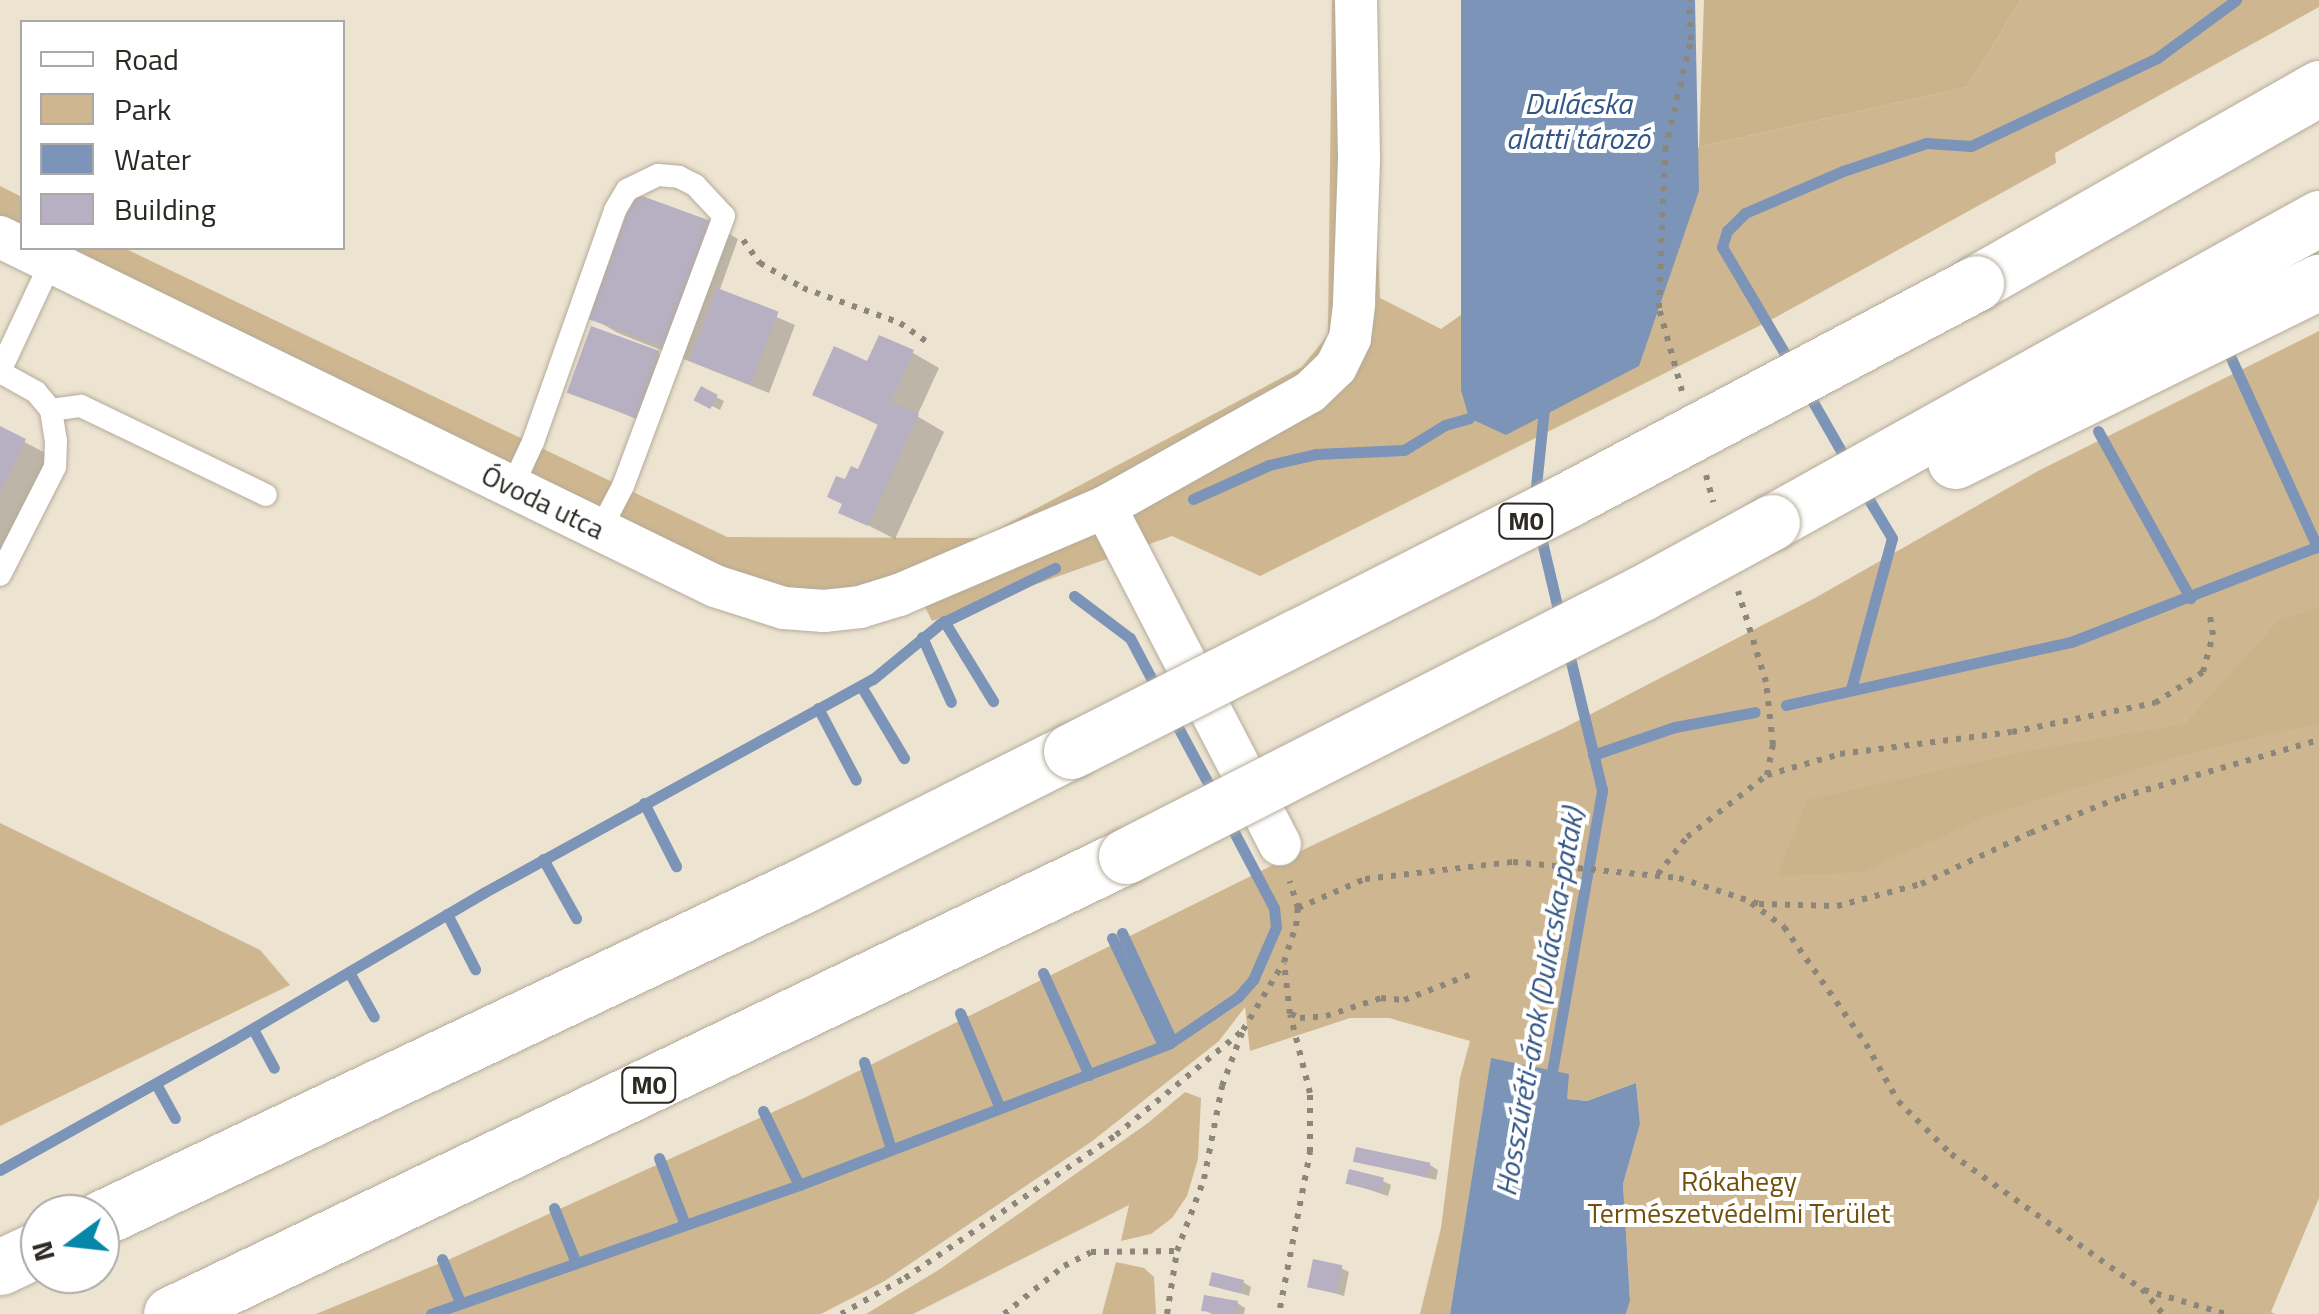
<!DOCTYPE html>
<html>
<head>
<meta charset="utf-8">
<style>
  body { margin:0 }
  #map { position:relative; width:2319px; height:1314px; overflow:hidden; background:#ede3d1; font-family:"Titillium Web",sans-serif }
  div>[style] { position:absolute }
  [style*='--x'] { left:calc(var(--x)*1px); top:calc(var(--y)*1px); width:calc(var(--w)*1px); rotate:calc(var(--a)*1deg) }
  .green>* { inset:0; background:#ceb790 }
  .forest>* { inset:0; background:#cab38b }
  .water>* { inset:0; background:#7b94b7 }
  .shadow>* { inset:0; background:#0003 }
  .stream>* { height:11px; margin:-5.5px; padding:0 5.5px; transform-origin:5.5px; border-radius:5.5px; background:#7b94b7 }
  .building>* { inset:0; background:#b7b0c2; transform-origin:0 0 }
  .path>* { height:6px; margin-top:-3px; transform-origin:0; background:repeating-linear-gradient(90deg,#8d867a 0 5px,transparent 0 13px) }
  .roads { filter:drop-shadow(0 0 2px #b5ab9a) drop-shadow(0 0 2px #b5ab9a) }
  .service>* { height:22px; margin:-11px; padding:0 11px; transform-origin:11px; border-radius:11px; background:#fff }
  .minor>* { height:42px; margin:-21px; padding:0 21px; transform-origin:21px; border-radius:21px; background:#fff }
  .trunk>* { height:55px; margin:-27.5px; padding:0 27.5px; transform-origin:27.5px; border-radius:27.5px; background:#fff }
  .bridges { filter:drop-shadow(0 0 2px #b5ab9a) drop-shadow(0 0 2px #b5ab9a) }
  .trunk-bridge>* { height:55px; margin:-27.5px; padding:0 27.5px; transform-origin:27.5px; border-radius:27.5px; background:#fff }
  span { translate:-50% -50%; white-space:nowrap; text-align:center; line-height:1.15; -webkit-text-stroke:8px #fff; paint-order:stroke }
  .shield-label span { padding:2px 8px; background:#fff; border:2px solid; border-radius:8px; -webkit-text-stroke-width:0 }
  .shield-label { font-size:25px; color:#2d2923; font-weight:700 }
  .street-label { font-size:28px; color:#2d2923 }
  .park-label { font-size:28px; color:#71500b }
  .water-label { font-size:30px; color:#335686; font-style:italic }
  .legend { position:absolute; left:20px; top:20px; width:325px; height:230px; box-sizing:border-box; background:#fff; border:2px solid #aba9a7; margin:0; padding:12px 18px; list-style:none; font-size:30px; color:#2d2923 }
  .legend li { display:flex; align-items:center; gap:20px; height:50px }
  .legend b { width:50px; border:2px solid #aba9a7 }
  .north { position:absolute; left:20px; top:1194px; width:100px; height:100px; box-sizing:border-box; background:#fff; border:2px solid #aba9a7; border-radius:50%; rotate:255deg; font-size:28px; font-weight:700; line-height:40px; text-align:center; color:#2d2923 }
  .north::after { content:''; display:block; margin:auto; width:35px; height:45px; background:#0487a9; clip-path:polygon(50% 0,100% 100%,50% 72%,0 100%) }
</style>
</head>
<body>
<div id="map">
  <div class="green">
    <div style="clip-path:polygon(1332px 0,1367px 0,1380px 298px,1441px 329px,1699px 147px,1967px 87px,2021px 0,2319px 0,2319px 7px,2055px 153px,2056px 163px,1769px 321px,1260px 576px,1172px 536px,932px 621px,924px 605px,816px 626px,0 257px,0 186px,22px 197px,22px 248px,124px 248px,727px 537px,981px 538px,1302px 367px,1328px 335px)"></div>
    <div style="clip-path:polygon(2319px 331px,2319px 1198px,2271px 1312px,2275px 1314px,1626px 1314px,1630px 1301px,1623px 1184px,1640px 1124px,1636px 1083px,1587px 1101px,1566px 1099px,1491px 1059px,1450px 1314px,1420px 1314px,1441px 1228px,1460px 1078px,1470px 1041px,1389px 1018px,1350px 1018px,1250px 1051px,1245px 1007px,1219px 1041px,1091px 1142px,883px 1282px,821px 1314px,316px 1314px,450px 1259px,806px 1097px,1313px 845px,1562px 729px,1815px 598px,2038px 471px)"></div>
    <div style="clip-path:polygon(0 823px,260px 950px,290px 985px,0 1126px)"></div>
    <div style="clip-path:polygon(1185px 1092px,1201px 1098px,1198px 1159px,1187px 1196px,1172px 1218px,1151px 1234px,1121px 1241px,1129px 1205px,913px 1314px,866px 1314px,940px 1269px,1148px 1123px)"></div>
    <div style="clip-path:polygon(1116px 1262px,1144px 1268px,1154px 1277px,1156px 1314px,1102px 1314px)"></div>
  </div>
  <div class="forest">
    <div style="clip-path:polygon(1704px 0,2021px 0,1967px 87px,1699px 147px)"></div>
    <div style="clip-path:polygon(2319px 607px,2319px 723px,2186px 754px,1990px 815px,1862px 872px,1777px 876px,1807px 800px,2027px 751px,2185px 724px,2277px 622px)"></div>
  </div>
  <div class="water">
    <div style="clip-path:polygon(1461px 0,1695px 0,1699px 191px,1639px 366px,1506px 435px,1469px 418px,1461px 390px)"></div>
    <div style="clip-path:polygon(1491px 1058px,1569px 1074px,1567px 1099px,1587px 1101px,1636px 1083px,1640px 1124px,1623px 1184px,1630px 1301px,1626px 1314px,1450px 1314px)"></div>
  </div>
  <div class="shadow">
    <div style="clip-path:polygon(711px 223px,738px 239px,719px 292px,795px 325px,769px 393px,618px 333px,592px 318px)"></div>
    <div style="clip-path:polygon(913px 353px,939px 368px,917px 416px,944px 432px,895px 539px,842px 512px,846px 482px,859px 472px,880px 426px,815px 394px,869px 364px)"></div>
    <div style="clip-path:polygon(658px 354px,676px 364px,653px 426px,569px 391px)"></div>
    <div style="clip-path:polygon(702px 390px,724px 401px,720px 410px,706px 403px)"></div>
    <div style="clip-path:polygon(0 429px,51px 456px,0 562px)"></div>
    <div style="clip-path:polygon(1355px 1160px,1430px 1165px,1438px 1170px,1436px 1180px)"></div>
    <div style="clip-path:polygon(1383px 1181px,1391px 1185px,1388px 1196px,1349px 1183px)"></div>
    <div style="clip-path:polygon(1341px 1268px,1349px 1272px,1344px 1296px,1310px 1286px)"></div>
    <div style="clip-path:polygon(1243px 1282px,1251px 1287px,1249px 1296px,1212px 1284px)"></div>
    <div style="clip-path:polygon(1237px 1303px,1245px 1308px,1244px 1314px,1212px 1314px,1204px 1310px)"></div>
  </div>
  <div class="stream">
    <div style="--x:2231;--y:358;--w:208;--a:65.5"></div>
    <div style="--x:1791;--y:364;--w:136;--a:-120.5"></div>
    <div style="--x:1722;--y:247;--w:17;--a:-73"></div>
    <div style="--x:1727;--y:231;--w:25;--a:-45"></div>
    <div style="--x:1745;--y:213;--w:107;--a:-23.2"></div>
    <div style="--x:1843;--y:171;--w:88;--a:-18.6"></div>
    <div style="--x:1926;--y:143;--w:45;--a:3.8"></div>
    <div style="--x:1971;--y:146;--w:206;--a:-25.3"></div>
    <div style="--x:2157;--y:58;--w:98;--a:-36.3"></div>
    <div style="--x:1805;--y:388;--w:86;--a:60.2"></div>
    <div style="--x:2098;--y:431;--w:191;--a:61.1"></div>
    <div style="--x:1535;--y:496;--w:97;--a:-84.1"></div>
    <div style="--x:1193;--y:499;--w:83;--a:-24.1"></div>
    <div style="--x:1269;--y:465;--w:48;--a:-13.2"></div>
    <div style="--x:1316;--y:454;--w:88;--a:-2.6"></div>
    <div style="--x:1404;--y:450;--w:48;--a:-31.4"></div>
    <div style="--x:1445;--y:425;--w:25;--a:-16"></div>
    <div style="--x:1539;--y:529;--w:91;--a:76.7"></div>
    <div style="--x:1074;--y:596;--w:70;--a:36.9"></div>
    <div style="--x:1130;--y:638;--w:62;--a:62.2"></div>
    <div style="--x:944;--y:621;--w:94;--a:58.5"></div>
    <div style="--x:922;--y:637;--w:71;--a:66"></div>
    <div style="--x:861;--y:686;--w:84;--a:59.2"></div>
    <div style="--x:1851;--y:689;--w:156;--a:-74.8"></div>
    <div style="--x:1892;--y:538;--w:58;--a:-121"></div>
    <div style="--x:1786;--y:705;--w:292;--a:-12.5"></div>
    <div style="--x:2071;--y:642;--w:266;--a:-21.2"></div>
    <div style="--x:818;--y:708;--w:81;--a:62.2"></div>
    <div style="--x:1173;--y:718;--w:86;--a:61.7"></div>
    <div style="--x:1593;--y:755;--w:87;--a:-18.9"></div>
    <div style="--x:1675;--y:727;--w:81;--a:-10.6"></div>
    <div style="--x:644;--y:803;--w:71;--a:63.1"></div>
    <div style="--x:543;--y:859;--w:68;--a:60.8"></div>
    <div style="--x:447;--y:914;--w:62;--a:63"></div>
    <div style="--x:1122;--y:933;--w:119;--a:65.2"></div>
    <div style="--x:1112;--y:938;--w:119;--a:64.5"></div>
    <div style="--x:349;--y:972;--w:51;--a:60.9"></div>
    <div style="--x:1043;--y:973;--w:112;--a:65.7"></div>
    <div style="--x:960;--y:1013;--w:101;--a:67.2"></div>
    <div style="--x:253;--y:1029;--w:44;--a:61.7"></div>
    <div style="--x:864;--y:1062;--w:91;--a:72.8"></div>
    <div style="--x:1550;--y:1083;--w:298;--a:-79.9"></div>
    <div style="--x:1602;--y:790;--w:149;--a:-103.6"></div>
    <div style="--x:156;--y:1084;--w:39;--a:61"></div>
    <div style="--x:763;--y:1111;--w:82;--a:64.1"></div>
    <div style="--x:659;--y:1158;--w:69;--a:68.7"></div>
    <div style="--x:0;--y:1170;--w:265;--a:-29.2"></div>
    <div style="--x:231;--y:1041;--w:294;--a:-30.4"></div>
    <div style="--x:485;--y:892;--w:443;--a:-28.8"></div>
    <div style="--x:873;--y:679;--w:87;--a:-39.4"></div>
    <div style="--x:940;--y:624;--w:128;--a:-26"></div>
    <div style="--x:554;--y:1208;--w:59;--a:68.2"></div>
    <div style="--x:442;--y:1259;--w:47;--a:67.3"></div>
    <div style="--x:431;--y:1314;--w:390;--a:-19.3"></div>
    <div style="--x:799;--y:1185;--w:397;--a:-20.9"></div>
    <div style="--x:1170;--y:1043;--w:82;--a:-34.1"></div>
    <div style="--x:1238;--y:997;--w:23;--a:-49"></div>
    <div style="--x:1253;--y:980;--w:58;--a:-66.5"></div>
    <div style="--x:1276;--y:927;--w:19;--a:-96"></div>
    <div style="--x:1274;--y:908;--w:101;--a:-117.8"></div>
  </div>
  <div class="building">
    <div style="left:634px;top:193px;width:83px;height:134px;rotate:20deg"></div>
    <div style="left:717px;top:288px;width:66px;height:78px;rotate:21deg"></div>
    <div style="left:591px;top:326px;width:73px;height:71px;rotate:20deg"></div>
    <div style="clip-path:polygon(879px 335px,914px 350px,891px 402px,919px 414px,868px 526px,838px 513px,842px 504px,827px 497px,836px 476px,845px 479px,851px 466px,858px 469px,878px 424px,812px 395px,834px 346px,867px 361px)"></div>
    <div style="left:701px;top:386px;width:19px;height:16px;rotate:28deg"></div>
    <div style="clip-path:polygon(0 426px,26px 439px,0 493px)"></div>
    <div style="left:1356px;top:1147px;width:76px;height:15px;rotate:12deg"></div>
    <div style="left:1349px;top:1169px;width:36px;height:15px;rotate:14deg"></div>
    <div style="left:1313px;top:1259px;width:30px;height:29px;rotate:12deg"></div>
    <div style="left:1212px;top:1272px;width:33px;height:14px;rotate:14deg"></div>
    <div style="clip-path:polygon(1204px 1295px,1238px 1301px,1236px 1314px,1201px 1311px)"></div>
  </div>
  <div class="path">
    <div style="--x:743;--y:240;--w:29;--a:54"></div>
    <div style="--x:760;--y:263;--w:50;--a:30.2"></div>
    <div style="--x:803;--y:288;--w:103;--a:19.8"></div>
    <div style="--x:900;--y:323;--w:32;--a:35"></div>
    <div style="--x:1682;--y:391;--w:86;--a:-105.5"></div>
    <div style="--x:1659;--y:308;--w:158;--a:-87.8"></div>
    <div style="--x:1665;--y:150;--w:113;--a:-76.7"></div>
    <div style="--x:1691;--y:40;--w:40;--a:-92.9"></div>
    <div style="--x:1706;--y:475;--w:28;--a:75"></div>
    <div style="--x:1767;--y:775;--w:76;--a:-16"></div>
    <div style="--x:1840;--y:754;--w:173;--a:-7.3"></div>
    <div style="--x:2012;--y:732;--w:146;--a:-11.5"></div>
    <div style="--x:2155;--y:703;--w:57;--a:-32.9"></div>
    <div style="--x:2203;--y:672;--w:38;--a:-75"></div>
    <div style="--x:2213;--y:635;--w:24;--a:-99"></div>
    <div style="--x:1658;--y:874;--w:47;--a:-51.9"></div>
    <div style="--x:1687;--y:837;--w:101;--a:-37.8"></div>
    <div style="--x:1767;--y:775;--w:31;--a:-79"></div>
    <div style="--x:1773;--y:745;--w:63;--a:-96.3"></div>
    <div style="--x:1766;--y:682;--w:95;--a:-107.1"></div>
    <div style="--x:1751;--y:903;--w:41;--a:36"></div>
    <div style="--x:1784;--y:927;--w:143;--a:55"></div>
    <div style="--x:1866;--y:1044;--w:65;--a:60.7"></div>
    <div style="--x:1898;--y:1101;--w:75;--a:45"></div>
    <div style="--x:1951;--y:1154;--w:234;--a:35.3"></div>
    <div style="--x:2142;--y:1289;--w:33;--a:50"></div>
    <div style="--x:1298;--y:908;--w:73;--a:-23.4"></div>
    <div style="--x:1365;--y:879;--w:149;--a:-6.6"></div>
    <div style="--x:1513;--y:862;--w:167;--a:5.5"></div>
    <div style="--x:1679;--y:878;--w:84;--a:18"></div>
    <div style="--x:1759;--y:904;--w:78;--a:1.5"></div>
    <div style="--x:1837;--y:906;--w:87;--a:-14.7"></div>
    <div style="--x:1921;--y:884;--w:120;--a:-25.1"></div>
    <div style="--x:2030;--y:833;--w:98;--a:-21.6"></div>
    <div style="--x:2121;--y:797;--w:206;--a:-16.1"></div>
    <div style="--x:1291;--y:1014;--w:10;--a:24"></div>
    <div style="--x:1300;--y:1018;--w:26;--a:-4"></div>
    <div style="--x:1326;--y:1016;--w:58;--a:-18.1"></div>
    <div style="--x:1381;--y:998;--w:23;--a:5"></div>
    <div style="--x:1404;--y:1000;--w:70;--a:-21"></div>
    <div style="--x:2144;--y:1290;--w:85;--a:16.3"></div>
    <div style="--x:1280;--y:1308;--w:159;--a:-79.1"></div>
    <div style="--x:1310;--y:1152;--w:59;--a:-90"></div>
    <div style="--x:1310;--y:1093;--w:81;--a:-104.2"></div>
    <div style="--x:1290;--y:1014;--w:51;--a:-96.7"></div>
    <div style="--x:841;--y:1314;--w:73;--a:-29.4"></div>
    <div style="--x:905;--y:1278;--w:255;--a:-34.1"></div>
    <div style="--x:1116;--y:1135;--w:163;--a:-39.5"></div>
    <div style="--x:1004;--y:1314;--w:77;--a:-38.7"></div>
    <div style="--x:1064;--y:1266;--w:30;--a:-27"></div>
    <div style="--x:1091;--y:1252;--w:86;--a:-0.7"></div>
    <div style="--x:1167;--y:1314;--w:64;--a:-81"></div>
    <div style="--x:1177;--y:1251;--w:77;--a:-69.4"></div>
    <div style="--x:1204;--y:1179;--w:95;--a:-79"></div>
    <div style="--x:1222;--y:1086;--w:60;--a:-69.4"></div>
    <div style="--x:1243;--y:1030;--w:79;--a:-58.9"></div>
    <div style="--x:1284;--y:962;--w:38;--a:-72"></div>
    <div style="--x:1296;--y:926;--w:18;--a:-84"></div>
    <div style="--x:1298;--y:908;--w:28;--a:-107"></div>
  </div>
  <div class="roads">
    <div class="service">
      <div style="--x:0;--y:371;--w:120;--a:-64.9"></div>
      <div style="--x:0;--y:372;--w:41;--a:29.1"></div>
      <div style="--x:36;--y:392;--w:23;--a:50"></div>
      <div style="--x:51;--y:410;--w:31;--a:81"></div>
      <div style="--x:56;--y:441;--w:26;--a:92"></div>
      <div style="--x:55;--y:467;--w:121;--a:117"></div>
      <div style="--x:51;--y:410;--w:30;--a:-8"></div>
      <div style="--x:81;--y:406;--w:205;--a:25.7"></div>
      <div style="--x:512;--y:487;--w:50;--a:-65"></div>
      <div style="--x:533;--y:442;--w:246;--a:-70.5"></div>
      <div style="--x:615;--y:210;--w:23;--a:-59"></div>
      <div style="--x:627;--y:190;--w:34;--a:-26"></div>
      <div style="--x:658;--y:175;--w:21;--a:5"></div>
      <div style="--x:679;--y:177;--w:18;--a:27"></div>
      <div style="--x:695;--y:185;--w:42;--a:46.9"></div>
      <div style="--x:724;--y:216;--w:288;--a:110.5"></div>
      <div style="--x:623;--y:486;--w:50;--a:117.6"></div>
    </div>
    <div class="minor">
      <div style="--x:0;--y:237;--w:796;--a:26.02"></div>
      <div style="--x:715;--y:586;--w:72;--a:17.7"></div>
      <div style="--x:784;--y:608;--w:40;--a:4.3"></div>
      <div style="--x:824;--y:611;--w:36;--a:-6"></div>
      <div style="--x:860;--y:607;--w:41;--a:-17.1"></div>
      <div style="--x:899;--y:595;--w:224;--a:-23.1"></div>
      <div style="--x:1105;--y:507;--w:235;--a:-29.3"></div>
      <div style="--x:1310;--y:392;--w:36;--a:-44"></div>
      <div style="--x:1336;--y:367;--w:32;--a:-64"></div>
      <div style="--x:1350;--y:338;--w:35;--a:-83"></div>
      <div style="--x:1354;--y:303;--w:146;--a:-88"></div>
      <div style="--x:1359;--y:157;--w:157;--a:-91.1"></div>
      <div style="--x:1105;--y:507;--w:380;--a:62.6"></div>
    </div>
    <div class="trunk">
      <div style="--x:1976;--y:283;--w:395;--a:-29.6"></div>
      <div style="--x:1955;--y:461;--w:406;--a:-26.2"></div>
      <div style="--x:1772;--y:522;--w:626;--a:-29.06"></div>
      <div style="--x:100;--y:1219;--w:779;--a:-25.38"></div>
      <div style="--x:804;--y:885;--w:299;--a:-26.7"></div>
      <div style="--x:0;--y:1267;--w:44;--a:-25.4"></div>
      <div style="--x:171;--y:1314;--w:1059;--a:-25.62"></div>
    </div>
  </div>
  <div class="bridges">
    <div class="trunk-bridge">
      <div style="--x:1071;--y:751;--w:556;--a:-26.84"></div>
      <div style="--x:1567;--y:500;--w:463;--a:-27.9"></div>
      <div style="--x:1126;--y:856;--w:579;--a:-27.01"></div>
      <div style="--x:1642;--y:593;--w:148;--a:-28.6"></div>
    </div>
  </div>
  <div class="shield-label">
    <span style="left:1526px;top:521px">M0</span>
    <span style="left:649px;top:1085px">M0</span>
  </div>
  <div class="street-label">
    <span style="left:543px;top:502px;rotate:26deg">Óvoda utca</span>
  </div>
  <div class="park-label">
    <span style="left:1739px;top:1197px">Rókahegy<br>Természetvédelmi Terület</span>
  </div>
  <div class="water-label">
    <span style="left:1578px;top:120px">Dulácska<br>alatti tározó</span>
    <span style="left:1539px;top:1002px;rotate:-80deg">Hosszúréti-árok (Dulácska-patak)</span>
  </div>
  <ul class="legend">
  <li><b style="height:12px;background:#fff"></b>Road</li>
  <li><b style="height:28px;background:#ceb790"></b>Park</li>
  <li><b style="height:28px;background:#7b94b7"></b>Water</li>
  <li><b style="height:28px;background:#b7b0c2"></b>Building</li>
  </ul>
  <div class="north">N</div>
</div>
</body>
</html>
